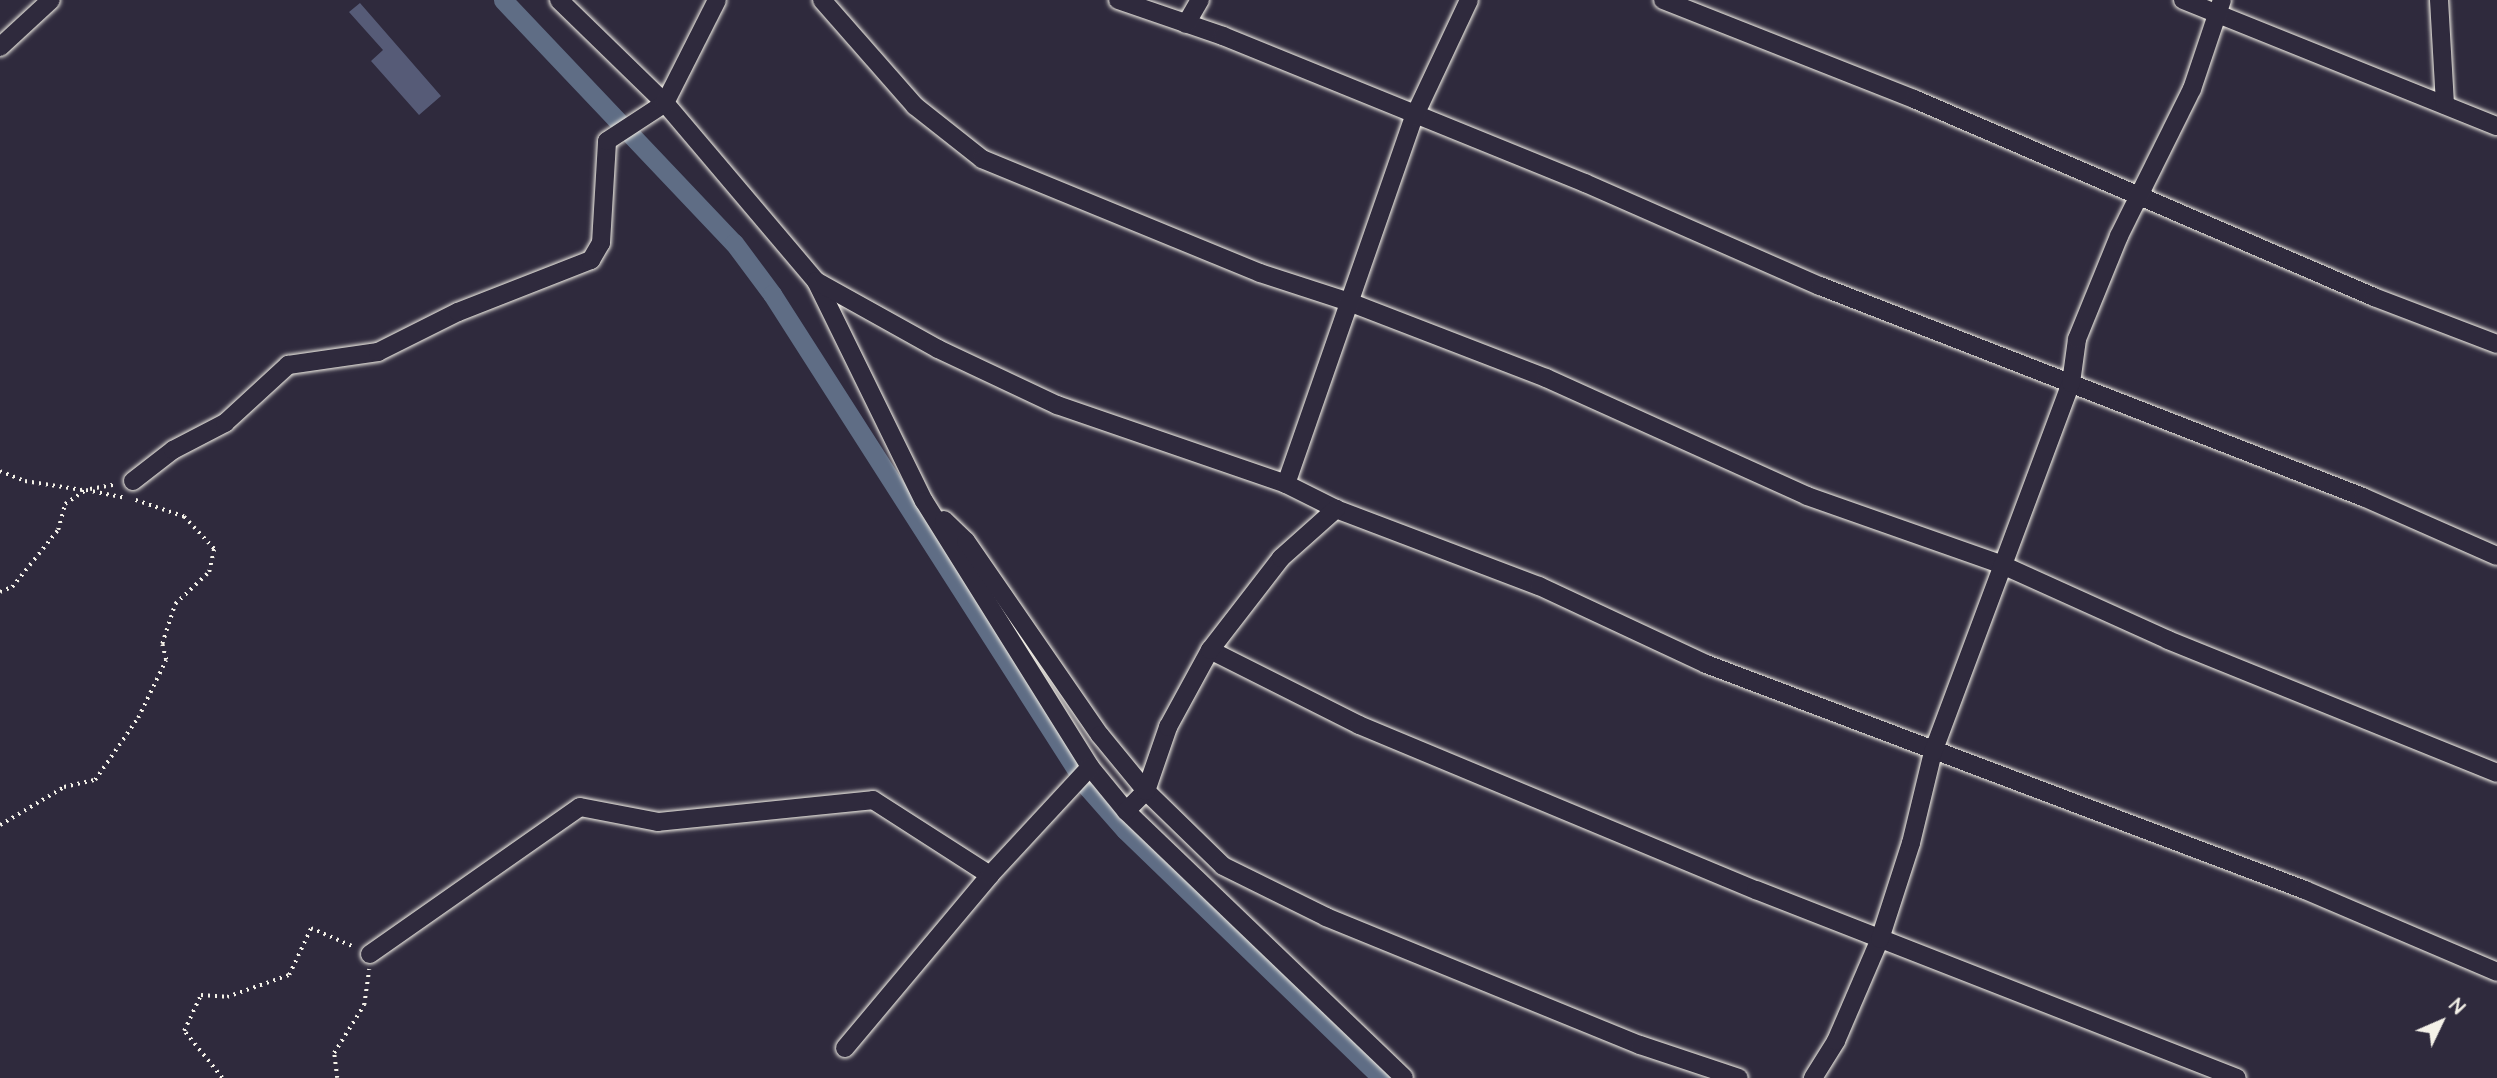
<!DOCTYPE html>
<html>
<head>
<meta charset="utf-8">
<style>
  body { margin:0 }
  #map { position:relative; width:2497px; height:1078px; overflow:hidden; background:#2f2a3d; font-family:"Architects Daughter",sans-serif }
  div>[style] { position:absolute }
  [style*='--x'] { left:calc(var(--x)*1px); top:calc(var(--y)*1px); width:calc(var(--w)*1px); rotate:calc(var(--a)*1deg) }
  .canal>* { height:19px; margin:-9.5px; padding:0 9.5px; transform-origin:9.5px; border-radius:9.5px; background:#5f6d85 }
  .building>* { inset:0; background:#565b77 }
  .path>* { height:3.5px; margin-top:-1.75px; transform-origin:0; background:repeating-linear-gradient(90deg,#f4f1e8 0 2px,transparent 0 7px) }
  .roads { filter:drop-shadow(0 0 2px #f4f1e8) drop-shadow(0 0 2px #f4f1e8) }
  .minor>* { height:18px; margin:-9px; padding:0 9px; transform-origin:9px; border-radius:9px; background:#2f2a3d }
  span { translate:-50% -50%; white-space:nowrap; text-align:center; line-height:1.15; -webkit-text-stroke:7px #2f2a3d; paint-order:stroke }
  .north { position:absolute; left:2406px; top:987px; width:70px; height:70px; -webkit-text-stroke:5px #2f2a3d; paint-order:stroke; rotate:46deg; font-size:19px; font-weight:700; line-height:28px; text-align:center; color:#f4f1e8 }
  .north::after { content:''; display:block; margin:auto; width:24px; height:32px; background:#f4f1e8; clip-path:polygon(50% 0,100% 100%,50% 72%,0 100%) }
</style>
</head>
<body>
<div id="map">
  <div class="canal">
    <div style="--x:503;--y:0;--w:335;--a:46.5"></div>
    <div style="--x:734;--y:243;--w:64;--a:53.3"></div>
    <div style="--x:772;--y:294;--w:586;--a:57.39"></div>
    <div style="--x:1088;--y:788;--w:56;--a:48.6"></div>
    <div style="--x:1125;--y:830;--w:357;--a:44"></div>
  </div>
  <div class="building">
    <div style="clip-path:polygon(360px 3px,441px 96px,419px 115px,371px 61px,383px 50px,349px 12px)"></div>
  </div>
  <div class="path">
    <div style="--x:0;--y:471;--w:27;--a:22"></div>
    <div style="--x:25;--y:481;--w:58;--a:9"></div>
    <div style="--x:90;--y:489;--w:27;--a:-10"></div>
    <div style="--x:0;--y:592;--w:13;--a:-23"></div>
    <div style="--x:12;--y:587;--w:73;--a:-51.1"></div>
    <div style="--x:58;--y:530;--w:27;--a:-75"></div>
    <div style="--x:65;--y:504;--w:25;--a:-34"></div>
    <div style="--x:86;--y:490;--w:41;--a:11.3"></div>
    <div style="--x:0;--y:825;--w:74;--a:-30.7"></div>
    <div style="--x:64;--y:787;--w:32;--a:-13"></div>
    <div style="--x:95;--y:780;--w:75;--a:-55.3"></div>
    <div style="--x:138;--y:718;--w:64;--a:-64.2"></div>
    <div style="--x:166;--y:660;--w:16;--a:-104"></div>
    <div style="--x:162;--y:644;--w:42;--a:-72"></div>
    <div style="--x:175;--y:604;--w:47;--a:-43.3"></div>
    <div style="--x:209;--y:572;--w:24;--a:-78"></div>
    <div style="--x:214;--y:549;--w:44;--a:-133.2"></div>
    <div style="--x:184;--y:517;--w:53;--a:-161.2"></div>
    <div style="--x:222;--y:1078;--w:60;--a:-129"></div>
    <div style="--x:184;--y:1031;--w:40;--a:-65"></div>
    <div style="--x:201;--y:995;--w:26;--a:4"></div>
    <div style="--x:227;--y:997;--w:66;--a:-19.5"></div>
    <div style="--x:289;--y:975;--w:52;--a:-64.9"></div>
    <div style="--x:311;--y:928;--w:47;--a:23.8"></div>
    <div style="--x:337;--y:1078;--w:25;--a:-97"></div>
    <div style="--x:334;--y:1053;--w:57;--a:-58"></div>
    <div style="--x:364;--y:1005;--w:36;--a:-82"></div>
  </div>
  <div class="roads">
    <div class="minor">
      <div style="--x:559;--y:0;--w:148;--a:44.2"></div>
      <div style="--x:665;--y:103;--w:233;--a:49.7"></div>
      <div style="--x:816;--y:281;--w:245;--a:63.9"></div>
      <div style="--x:924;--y:501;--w:314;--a:58"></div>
      <div style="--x:1090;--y:767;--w:57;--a:50.7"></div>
      <div style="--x:1126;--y:811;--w:385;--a:43.8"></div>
      <div style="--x:822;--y:0;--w:141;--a:48.7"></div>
      <div style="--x:915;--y:106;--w:85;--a:38.3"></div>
      <div style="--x:982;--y:159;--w:300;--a:22.3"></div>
      <div style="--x:1260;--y:273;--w:94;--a:18"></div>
      <div style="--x:1349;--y:302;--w:211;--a:21.1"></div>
      <div style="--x:1546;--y:378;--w:286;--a:24.3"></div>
      <div style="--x:1807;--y:496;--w:205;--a:19.4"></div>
      <div style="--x:2000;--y:564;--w:184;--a:24.3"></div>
      <div style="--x:2168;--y:640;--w:355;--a:22"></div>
      <div style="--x:1118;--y:0;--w:111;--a:18.9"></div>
      <div style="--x:1223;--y:36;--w:391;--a:22.1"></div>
      <div style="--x:1585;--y:183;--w:257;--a:23.7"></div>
      <div style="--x:1820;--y:286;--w:583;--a:21.24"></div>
      <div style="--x:2363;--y:497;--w:146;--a:23.8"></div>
      <div style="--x:1663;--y:0;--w:270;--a:21.5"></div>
      <div style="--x:1914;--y:99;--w:501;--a:23.29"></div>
      <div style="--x:2374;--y:297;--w:132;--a:20.9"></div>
      <div style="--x:2183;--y:0;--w:338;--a:21.9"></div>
      <div style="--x:2439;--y:0;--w:105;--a:86.7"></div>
      <div style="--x:1186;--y:24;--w:28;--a:-60"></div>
      <div style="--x:0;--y:47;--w:69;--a:-42.7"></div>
      <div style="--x:816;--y:281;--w:140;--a:29.1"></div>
      <div style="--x:938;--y:349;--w:132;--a:25.2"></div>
      <div style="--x:1057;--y:405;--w:242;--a:19"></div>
      <div style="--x:1286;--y:484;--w:56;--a:26.6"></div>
      <div style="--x:1336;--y:509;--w:217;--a:20.8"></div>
      <div style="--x:1539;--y:586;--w:184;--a:25"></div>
      <div style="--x:1706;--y:664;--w:640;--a:20.67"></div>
      <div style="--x:2305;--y:890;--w:209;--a:23.1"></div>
      <div style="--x:133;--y:481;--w:51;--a:-37.8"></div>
      <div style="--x:173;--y:450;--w:59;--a:-27.4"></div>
      <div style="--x:225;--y:423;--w:86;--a:-42.6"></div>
      <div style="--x:288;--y:365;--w:91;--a:-8.2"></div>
      <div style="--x:378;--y:352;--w:89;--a:-26.6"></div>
      <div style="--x:458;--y:312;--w:143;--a:-21.4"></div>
      <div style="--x:591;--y:260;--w:20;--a:-60"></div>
      <div style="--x:601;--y:243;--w:102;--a:-86.6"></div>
      <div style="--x:607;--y:141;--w:69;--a:-33.2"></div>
      <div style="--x:665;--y:103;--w:115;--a:-63.2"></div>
      <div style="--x:1286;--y:484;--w:389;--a:-70.8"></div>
      <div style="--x:1414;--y:117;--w:129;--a:-64.8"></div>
      <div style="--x:944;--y:520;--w:30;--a:44"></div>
      <div style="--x:966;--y:541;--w:236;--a:55.4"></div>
      <div style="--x:1100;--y:735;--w:72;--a:50.6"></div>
      <div style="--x:1146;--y:791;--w:107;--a:44.2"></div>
      <div style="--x:1223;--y:866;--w:115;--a:26.3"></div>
      <div style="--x:1326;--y:917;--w:339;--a:22.2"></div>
      <div style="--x:1640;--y:1045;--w:104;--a:18.4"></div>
      <div style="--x:1210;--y:650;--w:167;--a:26.7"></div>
      <div style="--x:1359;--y:725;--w:430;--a:22.6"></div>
      <div style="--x:1756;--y:890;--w:516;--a:21.35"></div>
      <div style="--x:1126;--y:811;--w:28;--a:-45"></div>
      <div style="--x:1146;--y:791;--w:68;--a:-71"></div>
      <div style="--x:1168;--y:727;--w:88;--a:-61.4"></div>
      <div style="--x:1210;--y:650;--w:116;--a:-52.3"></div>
      <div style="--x:1281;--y:558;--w:74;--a:-41.7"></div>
      <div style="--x:370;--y:954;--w:256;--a:-35"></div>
      <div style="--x:580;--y:807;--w:79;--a:10.9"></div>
      <div style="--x:658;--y:822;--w:216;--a:-5.8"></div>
      <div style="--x:873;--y:800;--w:139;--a:32.7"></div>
      <div style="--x:845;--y:1048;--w:226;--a:-50"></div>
      <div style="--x:990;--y:875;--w:147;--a:-47.2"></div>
      <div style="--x:1813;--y:1078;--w:44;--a:-58.1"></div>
      <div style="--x:1836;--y:1041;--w:111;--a:-66.7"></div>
      <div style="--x:1880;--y:939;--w:101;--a:-72.1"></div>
      <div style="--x:1911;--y:843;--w:94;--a:-76.4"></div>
      <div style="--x:1933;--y:752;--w:394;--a:-69.5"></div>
      <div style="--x:2071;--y:383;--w:44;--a:-82.2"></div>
      <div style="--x:2077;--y:339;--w:111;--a:-67.8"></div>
      <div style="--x:2119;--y:236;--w:164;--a:-63.6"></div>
      <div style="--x:2192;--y:89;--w:94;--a:-71.4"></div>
    </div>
  </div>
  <div class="north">N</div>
</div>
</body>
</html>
